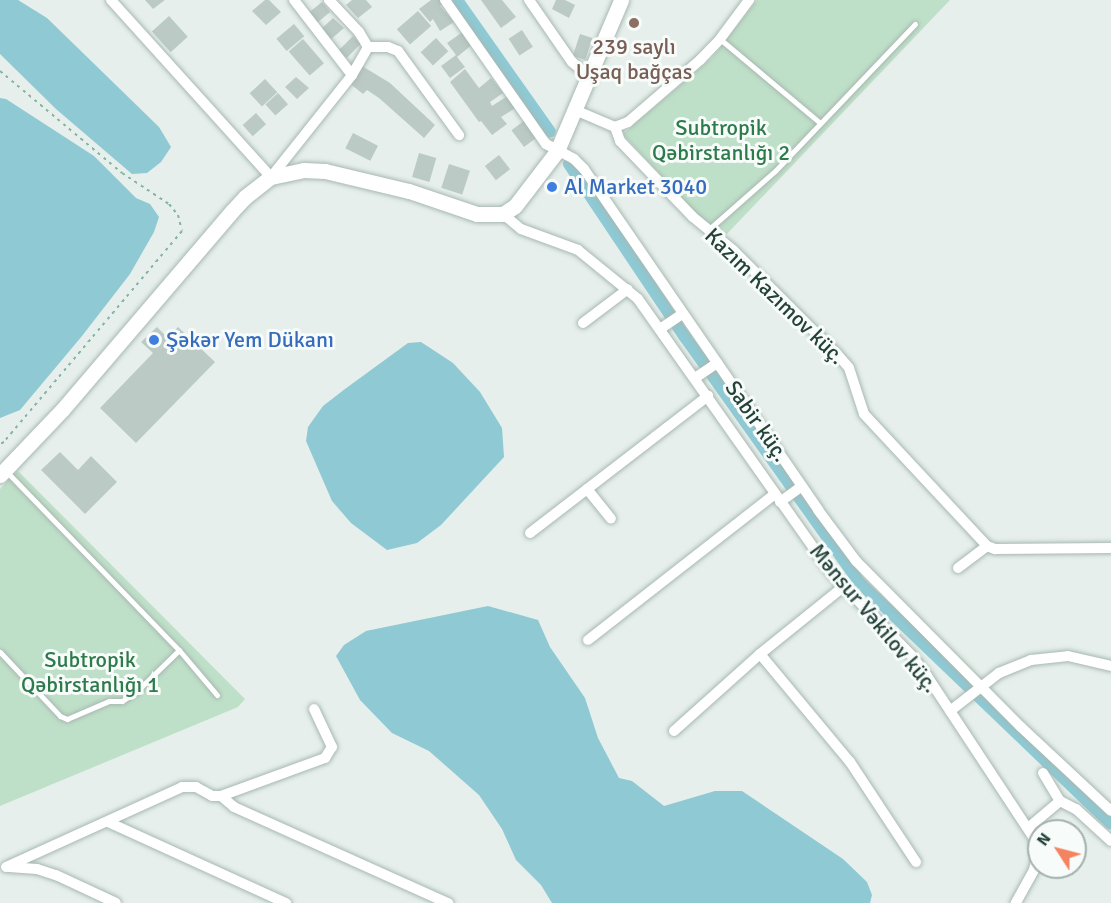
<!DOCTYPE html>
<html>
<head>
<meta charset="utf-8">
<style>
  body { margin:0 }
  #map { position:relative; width:1111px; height:903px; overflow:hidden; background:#e6efeb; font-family:Signika,sans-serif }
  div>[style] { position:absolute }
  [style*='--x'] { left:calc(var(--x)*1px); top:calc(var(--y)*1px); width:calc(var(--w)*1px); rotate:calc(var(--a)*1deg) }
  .green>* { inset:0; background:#bfe0c8 }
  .water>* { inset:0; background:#8ec9d4 }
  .canal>* { height:12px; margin:-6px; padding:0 6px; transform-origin:6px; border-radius:6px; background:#8ec9d4 }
  .building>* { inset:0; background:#bbcac4; transform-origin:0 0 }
  .path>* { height:2px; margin-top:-1px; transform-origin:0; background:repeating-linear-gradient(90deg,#86b3a5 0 3px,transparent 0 7.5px) }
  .roads { filter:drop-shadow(0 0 2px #a8b8b2) drop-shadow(0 0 2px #a8b8b2) }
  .lane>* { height:5px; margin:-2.5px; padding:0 2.5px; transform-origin:2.5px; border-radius:2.5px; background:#fff }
  .street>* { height:10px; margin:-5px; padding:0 5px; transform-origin:5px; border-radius:5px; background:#fff }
  .secondary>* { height:15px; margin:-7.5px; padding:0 7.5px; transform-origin:7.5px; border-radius:7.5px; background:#fff }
  .dots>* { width:16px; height:16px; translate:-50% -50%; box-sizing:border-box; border:3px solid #f7fbf9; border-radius:50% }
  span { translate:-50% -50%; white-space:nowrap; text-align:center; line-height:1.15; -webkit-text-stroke:6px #f7fbf9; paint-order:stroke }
  .education-label { font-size:22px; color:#785e54 }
  .park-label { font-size:22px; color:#2d7a4b }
  .shop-label { font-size:22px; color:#366cbe }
  .left { translate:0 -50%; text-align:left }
  .street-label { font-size:22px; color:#24423a }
  .north { position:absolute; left:1027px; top:819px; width:60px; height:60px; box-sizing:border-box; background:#f7fbf9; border:2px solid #a3b1ad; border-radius:50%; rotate:306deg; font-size:16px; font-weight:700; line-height:24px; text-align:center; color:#24423a }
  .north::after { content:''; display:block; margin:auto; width:21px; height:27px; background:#f4845f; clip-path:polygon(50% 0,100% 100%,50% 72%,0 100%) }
</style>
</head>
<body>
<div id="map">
  <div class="green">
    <div style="clip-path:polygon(757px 0,950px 0,725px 236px,695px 212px,623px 134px,712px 58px)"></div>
    <div style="clip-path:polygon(18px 471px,245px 699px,238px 707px,0 806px,0 489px)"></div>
  </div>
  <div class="water">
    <div style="clip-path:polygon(0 0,18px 0,47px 18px,159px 127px,171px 147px,161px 162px,147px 173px,132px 174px,56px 109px,0 54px)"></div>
    <div style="clip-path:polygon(0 98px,6px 99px,94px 156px,136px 198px,150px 204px,159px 217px,154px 232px,130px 274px,82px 336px,20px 410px,0 418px)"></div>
    <div style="clip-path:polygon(421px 342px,453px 363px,480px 392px,502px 428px,504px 457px,441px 525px,417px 543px,387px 550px,351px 523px,332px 501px,306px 441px,308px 427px,323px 406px,345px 389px,408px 343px)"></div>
    <div style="clip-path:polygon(488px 606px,538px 620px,550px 647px,585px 698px,598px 738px,619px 778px,632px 781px,664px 806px,715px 791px,742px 791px,843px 859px,867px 882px,872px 895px,870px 903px,552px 903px,541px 885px,516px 860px,502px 829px,479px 795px,429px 751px,392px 733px,360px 700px,336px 656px,344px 645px,366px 631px)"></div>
  </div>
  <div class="canal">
    <div style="--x:457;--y:0;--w:161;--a:54.8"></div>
    <div style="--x:569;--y:164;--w:208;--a:56.2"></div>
    <div style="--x:685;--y:337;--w:301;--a:54.6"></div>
    <div style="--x:859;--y:582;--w:349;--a:43.8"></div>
  </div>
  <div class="building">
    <div style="clip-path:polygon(145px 0,165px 0,153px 9px)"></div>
    <div style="clip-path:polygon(265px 0,269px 0,281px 12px,266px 25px,252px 11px)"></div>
    <div style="clip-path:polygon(352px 0,366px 0,372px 7px,358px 18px,346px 5px)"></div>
    <div style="clip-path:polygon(431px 0,441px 0,443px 3px,440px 6px,454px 22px,440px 31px,433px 19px,430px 22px,419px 9px)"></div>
    <div style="clip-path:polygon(481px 0,502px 0,516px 17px,501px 28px)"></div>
    <div style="clip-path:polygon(556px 0,565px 0,575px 5px,569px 18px,552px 9px)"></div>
    <div style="left:322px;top:2px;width:13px;height:18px;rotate:51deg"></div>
    <div style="left:418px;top:11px;width:20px;height:28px;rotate:49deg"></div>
    <div style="left:169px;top:16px;width:28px;height:23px;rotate:48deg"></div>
    <div style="clip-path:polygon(333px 18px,344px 28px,330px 40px,319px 31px)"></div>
    <div style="left:294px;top:24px;width:16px;height:23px;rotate:50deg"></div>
    <div style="left:522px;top:30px;width:20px;height:16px;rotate:57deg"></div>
    <div style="clip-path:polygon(464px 31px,473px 44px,457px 57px,465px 67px,450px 78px,441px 66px,456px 55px,447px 43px)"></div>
    <div style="left:580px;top:34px;width:13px;height:23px;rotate:18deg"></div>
    <div style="left:353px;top:36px;width:11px;height:20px;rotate:45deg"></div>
    <div style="left:436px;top:38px;width:18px;height:21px;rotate:47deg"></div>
    <div style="left:303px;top:39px;width:32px;height:19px;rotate:49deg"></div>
    <div style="clip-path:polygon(362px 66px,390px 83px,435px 125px,424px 138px,379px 98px,367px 90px,363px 94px,348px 82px)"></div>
    <div style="clip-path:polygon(465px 69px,479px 88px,491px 78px,503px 93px,490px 102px,492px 106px,509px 95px,517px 107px,501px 117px,507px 124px,492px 135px,481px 121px,479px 122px,450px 82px)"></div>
    <div style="clip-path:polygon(296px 77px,309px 88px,297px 99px,285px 87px)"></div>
    <div style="left:265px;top:79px;width:18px;height:21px;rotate:47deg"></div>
    <div style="left:278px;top:93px;width:15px;height:17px;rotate:48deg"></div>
    <div style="left:256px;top:113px;width:15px;height:18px;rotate:48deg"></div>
    <div style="left:525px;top:120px;width:21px;height:17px;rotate:53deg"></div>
    <div style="left:353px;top:133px;width:28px;height:17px;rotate:27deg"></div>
    <div style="left:419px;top:153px;width:18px;height:25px;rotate:16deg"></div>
    <div style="left:499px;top:155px;width:18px;height:18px;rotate:52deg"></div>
    <div style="left:449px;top:164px;width:22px;height:25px;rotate:18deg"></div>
    <div style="clip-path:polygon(157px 327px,168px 338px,178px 327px,215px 362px,136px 443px,100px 408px,153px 353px,141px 342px)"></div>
    <div style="clip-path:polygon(60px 452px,78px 470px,91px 456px,117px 482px,85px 514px,41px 470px)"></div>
  </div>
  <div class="path">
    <div style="--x:0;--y:71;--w:159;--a:39.9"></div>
    <div style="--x:122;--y:173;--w:56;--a:33.4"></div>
    <div style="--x:169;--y:204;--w:14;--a:51"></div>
    <div style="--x:178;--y:215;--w:16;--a:76"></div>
    <div style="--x:182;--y:231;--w:276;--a:130.2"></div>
    <div style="--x:4;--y:442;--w:4;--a:153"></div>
  </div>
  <div class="roads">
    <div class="lane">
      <div style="--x:720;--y:39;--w:131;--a:40"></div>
      <div style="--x:708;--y:230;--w:89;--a:-41.4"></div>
      <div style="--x:775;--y:171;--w:203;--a:-46.4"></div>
      <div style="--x:6;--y:471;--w:249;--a:46"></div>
      <div style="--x:179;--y:650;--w:59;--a:49.8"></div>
      <div style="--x:0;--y:652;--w:88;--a:46.8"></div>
      <div style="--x:60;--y:716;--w:8;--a:23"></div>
      <div style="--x:67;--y:719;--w:46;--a:-23.2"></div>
      <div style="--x:109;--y:701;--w:13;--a:0"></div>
      <div style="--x:122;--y:701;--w:17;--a:-33"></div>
      <div style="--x:136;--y:692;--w:60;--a:-44.3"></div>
    </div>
    <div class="street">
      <div style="--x:111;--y:0;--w:239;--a:47.9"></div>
      <div style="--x:271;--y:177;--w:130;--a:-51.5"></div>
      <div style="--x:352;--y:75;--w:32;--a:-60"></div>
      <div style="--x:368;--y:47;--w:17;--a:-121"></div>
      <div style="--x:359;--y:32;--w:44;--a:-133.2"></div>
      <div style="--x:294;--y:0;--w:95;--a:52.3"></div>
      <div style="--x:445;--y:0;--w:176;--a:55"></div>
      <div style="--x:546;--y:144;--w:32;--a:28"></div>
      <div style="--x:574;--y:159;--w:14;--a:45"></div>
      <div style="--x:584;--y:169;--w:414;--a:55.5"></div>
      <div style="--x:818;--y:510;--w:64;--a:53.3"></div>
      <div style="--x:856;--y:561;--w:234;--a:45.2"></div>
      <div style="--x:1021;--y:727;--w:123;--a:43"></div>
      <div style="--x:529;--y:0;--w:75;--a:55.3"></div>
      <div style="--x:572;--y:62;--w:22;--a:39"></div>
      <div style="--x:368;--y:47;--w:20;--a:0"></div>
      <div style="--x:388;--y:47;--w:11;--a:22"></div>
      <div style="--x:398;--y:51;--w:104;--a:54"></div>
      <div style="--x:575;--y:110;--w:43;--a:23"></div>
      <div style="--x:615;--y:127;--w:15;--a:70"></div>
      <div style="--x:620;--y:141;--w:105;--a:46.2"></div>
      <div style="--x:693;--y:217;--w:52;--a:39.5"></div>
      <div style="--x:733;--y:250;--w:147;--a:45"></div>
      <div style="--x:837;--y:354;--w:18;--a:49"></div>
      <div style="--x:849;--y:368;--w:48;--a:71.9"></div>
      <div style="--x:864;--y:414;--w:180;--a:47"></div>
      <div style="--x:987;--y:546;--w:9;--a:21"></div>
      <div style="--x:995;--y:549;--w:116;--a:-0.5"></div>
      <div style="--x:615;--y:127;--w:14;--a:-21"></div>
      <div style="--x:628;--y:122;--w:95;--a:-40.7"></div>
      <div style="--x:700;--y:60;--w:29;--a:-46"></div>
      <div style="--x:720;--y:39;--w:49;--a:-53.4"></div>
      <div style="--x:503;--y:214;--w:23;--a:40"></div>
      <div style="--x:521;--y:229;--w:61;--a:20.2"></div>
      <div style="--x:578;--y:250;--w:77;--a:39.2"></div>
      <div style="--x:638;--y:299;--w:337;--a:54.8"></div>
      <div style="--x:832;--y:574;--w:115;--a:45.7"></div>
      <div style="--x:912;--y:656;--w:25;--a:53"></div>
      <div style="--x:927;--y:676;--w:194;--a:56.6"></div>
      <div style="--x:1034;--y:838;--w:18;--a:81"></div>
      <div style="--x:1037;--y:856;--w:14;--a:102"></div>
      <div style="--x:1034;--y:870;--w:38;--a:119"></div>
      <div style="--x:583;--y:323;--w:56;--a:-37.1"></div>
      <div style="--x:660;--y:329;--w:27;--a:-34"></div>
      <div style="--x:695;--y:378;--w:27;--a:-34"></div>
      <div style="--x:587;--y:489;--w:38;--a:51"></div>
      <div style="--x:780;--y:502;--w:27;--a:-36"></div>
      <div style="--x:530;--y:533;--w:225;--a:-37.6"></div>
      <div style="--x:958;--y:568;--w:36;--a:-37"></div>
      <div style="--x:588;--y:640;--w:237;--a:-38"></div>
      <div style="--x:760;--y:654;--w:141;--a:50.2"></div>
      <div style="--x:850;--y:762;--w:120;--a:56.6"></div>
      <div style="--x:950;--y:711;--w:62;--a:-37.8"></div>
      <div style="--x:999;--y:673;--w:35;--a:-22"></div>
      <div style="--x:1031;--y:660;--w:37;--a:-6"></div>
      <div style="--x:1068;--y:656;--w:44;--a:13.1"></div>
      <div style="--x:674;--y:731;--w:115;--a:-41.8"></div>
      <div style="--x:760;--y:654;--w:107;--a:-38.9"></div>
      <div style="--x:1043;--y:773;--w:33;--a:59"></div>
      <div style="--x:221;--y:796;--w:17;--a:40"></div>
      <div style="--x:234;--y:807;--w:235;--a:24.2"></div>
      <div style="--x:108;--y:822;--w:196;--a:24.5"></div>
      <div style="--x:1028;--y:828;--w:42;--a:-40.2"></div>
      <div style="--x:1060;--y:801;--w:18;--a:27"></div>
      <div style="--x:1076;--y:809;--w:47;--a:42.4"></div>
      <div style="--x:6;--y:867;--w:193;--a:-24.4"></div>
      <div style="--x:182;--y:787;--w:14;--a:0"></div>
      <div style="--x:196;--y:787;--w:18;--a:29"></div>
      <div style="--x:212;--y:796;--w:9;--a:0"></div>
      <div style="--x:221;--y:796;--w:111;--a:-20.1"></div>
      <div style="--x:325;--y:758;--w:13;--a:-58"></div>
      <div style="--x:332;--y:747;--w:42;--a:-115.3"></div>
      <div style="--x:9;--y:867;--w:28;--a:4"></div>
      <div style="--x:37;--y:869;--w:20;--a:18"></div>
      <div style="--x:56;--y:875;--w:66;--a:25"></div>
    </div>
    <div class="secondary">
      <div style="--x:0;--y:475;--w:90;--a:-46.4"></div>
      <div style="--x:62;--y:410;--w:262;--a:-49.5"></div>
      <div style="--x:232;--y:211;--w:19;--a:-47"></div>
      <div style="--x:245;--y:197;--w:33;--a:-38"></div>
      <div style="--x:271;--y:177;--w:34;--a:-12"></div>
      <div style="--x:304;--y:170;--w:21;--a:3"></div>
      <div style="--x:325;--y:171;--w:86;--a:13.4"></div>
      <div style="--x:409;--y:191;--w:72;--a:18.7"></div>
      <div style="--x:477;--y:214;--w:26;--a:0"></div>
      <div style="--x:503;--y:214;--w:14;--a:-34"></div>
      <div style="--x:515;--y:206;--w:69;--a:-52.6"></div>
      <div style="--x:557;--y:151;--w:164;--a:-67"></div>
    </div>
  </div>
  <div class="dots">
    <div style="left:634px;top:23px;background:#8d6e63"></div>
    <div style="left:552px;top:187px;background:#3f7fe0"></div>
    <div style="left:154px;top:340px;background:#3f7fe0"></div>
  </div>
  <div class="education-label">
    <span style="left:634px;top:59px">239 saylı<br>Uşaq bağças</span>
  </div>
  <div class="park-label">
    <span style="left:721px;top:140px">Subtropik<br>Qəbirstanlığı 2</span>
    <span style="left:90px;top:672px">Subtropik<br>Qəbirstanlığı 1</span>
  </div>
  <div class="shop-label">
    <span class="left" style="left:564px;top:187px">Al Market 3040</span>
    <span class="left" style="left:166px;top:340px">Şəkər Yem Dükanı</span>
  </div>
  <div class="street-label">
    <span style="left:775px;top:296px;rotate:44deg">Kazım Kazımov küç.</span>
    <span style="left:757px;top:421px;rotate:55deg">Sabir küç.</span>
    <span style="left:874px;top:618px;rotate:50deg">Mənsur Vəkilov küç.</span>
  </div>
  <div class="north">N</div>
</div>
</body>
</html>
